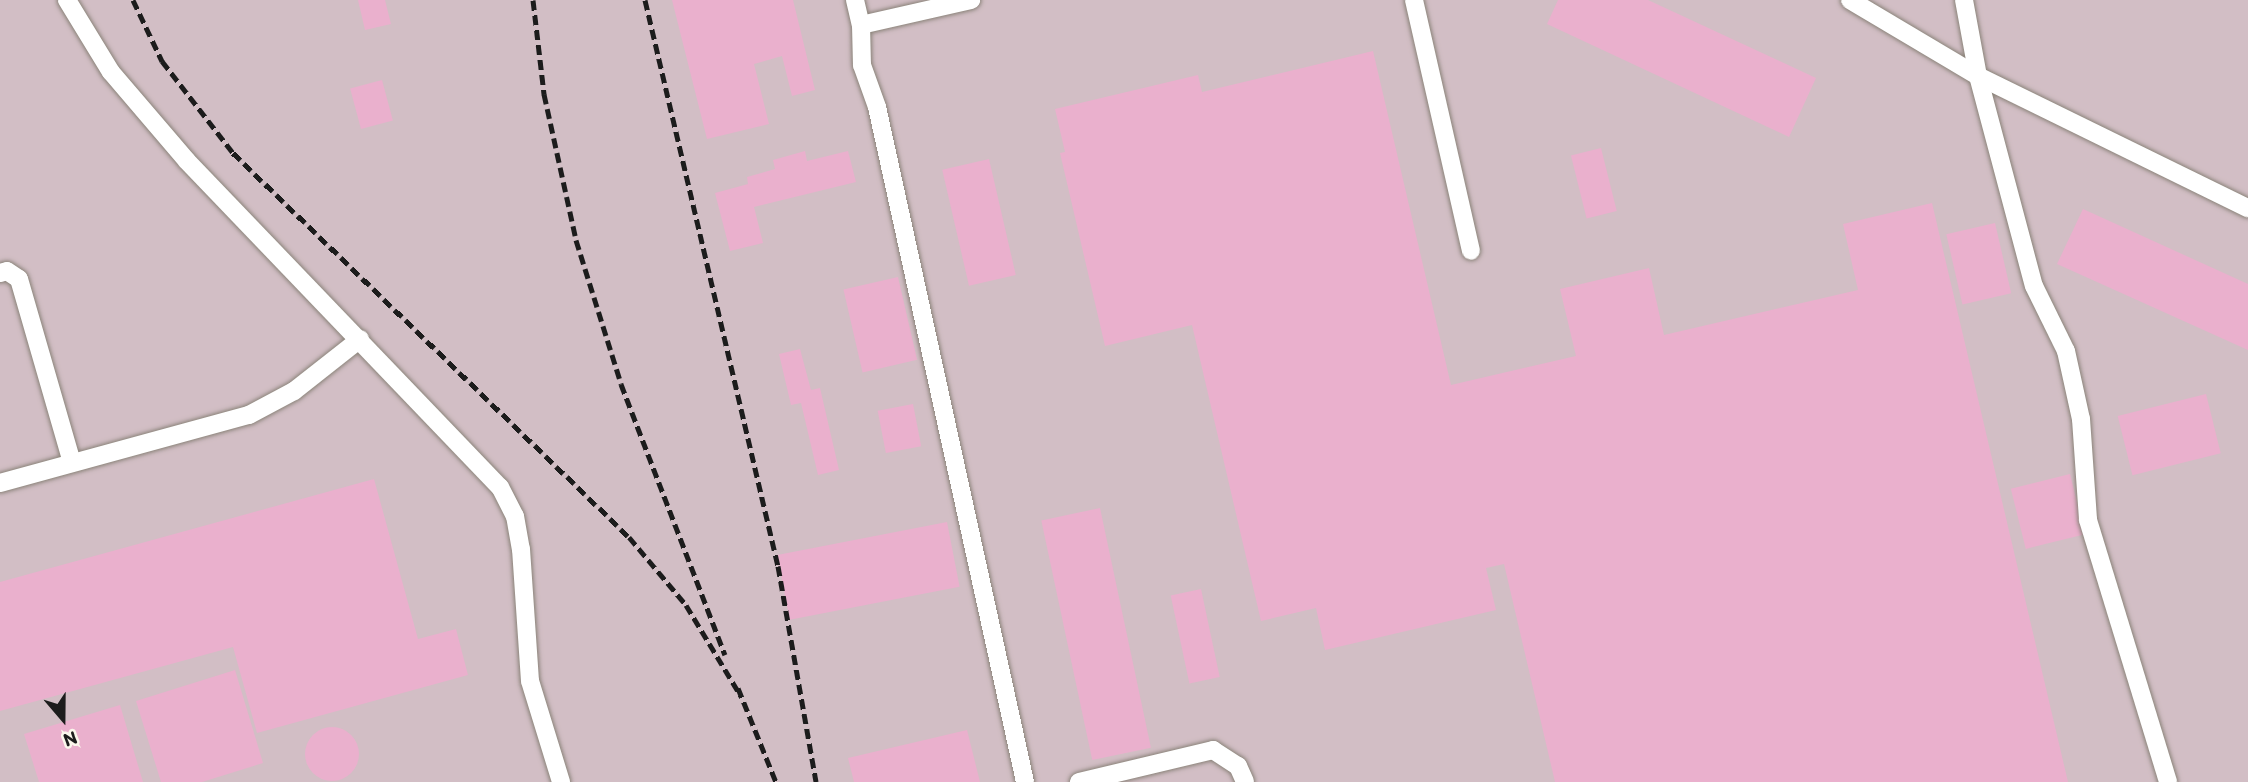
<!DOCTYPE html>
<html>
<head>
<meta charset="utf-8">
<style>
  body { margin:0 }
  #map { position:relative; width:2248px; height:782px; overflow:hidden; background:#f7ead6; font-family:Itim,sans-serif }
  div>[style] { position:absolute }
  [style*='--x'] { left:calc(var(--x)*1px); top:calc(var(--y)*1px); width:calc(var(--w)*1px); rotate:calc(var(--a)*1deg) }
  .industrial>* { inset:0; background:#d2bec5; transform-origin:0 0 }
  .building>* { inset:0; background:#eab0cd; transform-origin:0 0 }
  .round { border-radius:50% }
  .roads { filter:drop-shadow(0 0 2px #8a8379) drop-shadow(0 0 2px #8a8379) }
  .lane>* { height:18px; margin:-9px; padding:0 9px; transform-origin:9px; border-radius:9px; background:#fff }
  .rail>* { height:5px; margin-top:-2.5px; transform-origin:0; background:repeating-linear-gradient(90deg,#1c1c1c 0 10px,transparent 0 15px) }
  span { translate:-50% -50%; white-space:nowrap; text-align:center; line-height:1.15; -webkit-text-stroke:7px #fbf7ec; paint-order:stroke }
  .north { position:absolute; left:28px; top:684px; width:70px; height:70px; -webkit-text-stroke:5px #fbf7ec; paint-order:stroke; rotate:160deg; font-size:19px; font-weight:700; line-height:28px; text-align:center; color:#1c1c1c }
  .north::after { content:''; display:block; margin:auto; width:24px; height:32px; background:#1c1c1c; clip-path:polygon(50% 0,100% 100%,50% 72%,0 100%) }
</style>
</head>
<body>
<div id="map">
  <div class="industrial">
    <div style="left:0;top:0;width:2248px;height:782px"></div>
  </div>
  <div class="building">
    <div style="clip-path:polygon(358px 0,385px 0,391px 24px,365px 30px)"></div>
    <div style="clip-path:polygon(672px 0,793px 0,815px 90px,792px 96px,782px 56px,754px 64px,769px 124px,707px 139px)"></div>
    <div style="clip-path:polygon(1558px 0,1648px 0,1816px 78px,1789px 137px,1547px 24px)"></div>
    <div style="clip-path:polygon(1373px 51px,1451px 385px,1576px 356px,1560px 289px,1649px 268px,1664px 335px,1858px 290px,1843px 224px,1932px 203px,2068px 782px,1555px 782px,1504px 564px,1486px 568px,1496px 610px,1325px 650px,1316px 608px,1261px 621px,1192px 325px,1105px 346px,1060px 153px,1065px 152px,1055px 109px,1198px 75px,1202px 92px)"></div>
    <div style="left:382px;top:80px;width:42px;height:33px;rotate:75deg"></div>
    <div style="left:1601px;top:148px;width:65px;height:31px;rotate:76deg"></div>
    <div style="clip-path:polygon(805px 151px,807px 161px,848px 151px,856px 182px,754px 207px,763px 243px,730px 251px,715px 193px,748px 184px,747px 177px,775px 169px,773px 160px)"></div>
    <div style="left:989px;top:159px;width:119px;height:48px;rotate:77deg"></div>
    <div style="clip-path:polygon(2083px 209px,2248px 284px,2248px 350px,2057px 264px)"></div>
    <div style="left:1995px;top:223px;width:72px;height:50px;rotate:77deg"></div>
    <div style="left:898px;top:277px;width:85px;height:56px;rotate:77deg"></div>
    <div style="clip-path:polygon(800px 349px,811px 390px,820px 388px,839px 470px,818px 475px,801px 403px,791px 405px,779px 354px)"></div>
    <div style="left:2206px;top:394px;width:61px;height:91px;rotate:76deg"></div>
    <div style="left:913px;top:404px;width:43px;height:36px;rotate:79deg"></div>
    <div style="left:2070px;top:474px;width:62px;height:61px;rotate:76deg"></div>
    <div style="clip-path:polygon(374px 479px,418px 639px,456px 629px,468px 675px,257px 733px,233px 647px,0 711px,0 582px)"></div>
    <div style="left:1100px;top:508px;width:245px;height:60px;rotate:78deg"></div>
    <div style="left:947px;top:522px;width:66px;height:173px;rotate:79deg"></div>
    <div style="left:1201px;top:589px;width:90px;height:31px;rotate:78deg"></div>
    <div style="clip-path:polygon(235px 670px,263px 763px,202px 782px,161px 782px,136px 701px)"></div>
    <div style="clip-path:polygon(120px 705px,143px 782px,39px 782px,24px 734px)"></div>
    <div class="round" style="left:305px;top:727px;width:54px;height:54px"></div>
    <div style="clip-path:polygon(967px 730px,980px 782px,854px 782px,848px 758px)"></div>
  </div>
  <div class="roads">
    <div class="lane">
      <div style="--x:67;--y:0;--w:84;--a:58.6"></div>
      <div style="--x:111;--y:72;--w:117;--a:49.5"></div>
      <div style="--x:187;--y:161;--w:452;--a:46.2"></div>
      <div style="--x:500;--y:487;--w:33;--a:63"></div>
      <div style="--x:515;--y:516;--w:34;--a:80"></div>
      <div style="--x:521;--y:549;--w:132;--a:86.1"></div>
      <div style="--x:530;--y:681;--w:106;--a:72.9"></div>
      <div style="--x:855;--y:0;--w:26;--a:77"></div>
      <div style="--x:861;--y:25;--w:40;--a:88.6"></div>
      <div style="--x:862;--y:65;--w:45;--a:70.3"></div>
      <div style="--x:877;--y:107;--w:691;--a:77.63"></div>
      <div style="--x:1414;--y:0;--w:257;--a:77.2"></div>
      <div style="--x:1850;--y:0;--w:149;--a:30.7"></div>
      <div style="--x:1978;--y:76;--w:301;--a:26.1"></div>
      <div style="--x:1964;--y:0;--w:77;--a:79.6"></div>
      <div style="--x:1978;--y:76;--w:217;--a:75.1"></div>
      <div style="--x:2034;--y:286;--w:72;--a:63.8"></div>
      <div style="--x:2066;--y:351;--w:70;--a:77.6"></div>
      <div style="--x:2081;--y:419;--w:101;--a:86"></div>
      <div style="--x:2088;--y:520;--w:274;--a:73"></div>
      <div style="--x:861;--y:25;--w:113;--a:-12.8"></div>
      <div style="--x:0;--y:273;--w:7;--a:-16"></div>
      <div style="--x:7;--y:271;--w:14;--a:34"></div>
      <div style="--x:19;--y:279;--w:191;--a:73.9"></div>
      <div style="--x:0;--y:483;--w:258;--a:-15.3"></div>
      <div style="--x:249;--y:415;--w:51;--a:-28.1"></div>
      <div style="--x:294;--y:391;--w:84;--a:-38.2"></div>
      <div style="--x:1079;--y:782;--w:138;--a:-13.4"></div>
      <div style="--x:1213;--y:750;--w:30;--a:33"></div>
      <div style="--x:1238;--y:766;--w:17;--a:66"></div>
    </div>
  </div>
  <div class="rail">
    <div style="--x:133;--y:0;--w:68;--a:64.6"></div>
    <div style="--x:162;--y:61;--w:116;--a:52.3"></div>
    <div style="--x:233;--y:153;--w:552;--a:44.12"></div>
    <div style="--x:629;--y:537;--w:89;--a:50"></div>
    <div style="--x:686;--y:605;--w:106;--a:58.9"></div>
    <div style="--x:533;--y:0;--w:95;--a:83.3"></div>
    <div style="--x:544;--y:94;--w:149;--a:77.6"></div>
    <div style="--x:576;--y:240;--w:151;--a:72.6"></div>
    <div style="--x:621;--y:384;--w:290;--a:69"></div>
    <div style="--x:645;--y:0;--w:581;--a:76.78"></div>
    <div style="--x:778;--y:566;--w:219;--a:80"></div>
    <div style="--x:738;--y:688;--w:101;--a:68"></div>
  </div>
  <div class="north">N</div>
</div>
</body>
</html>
